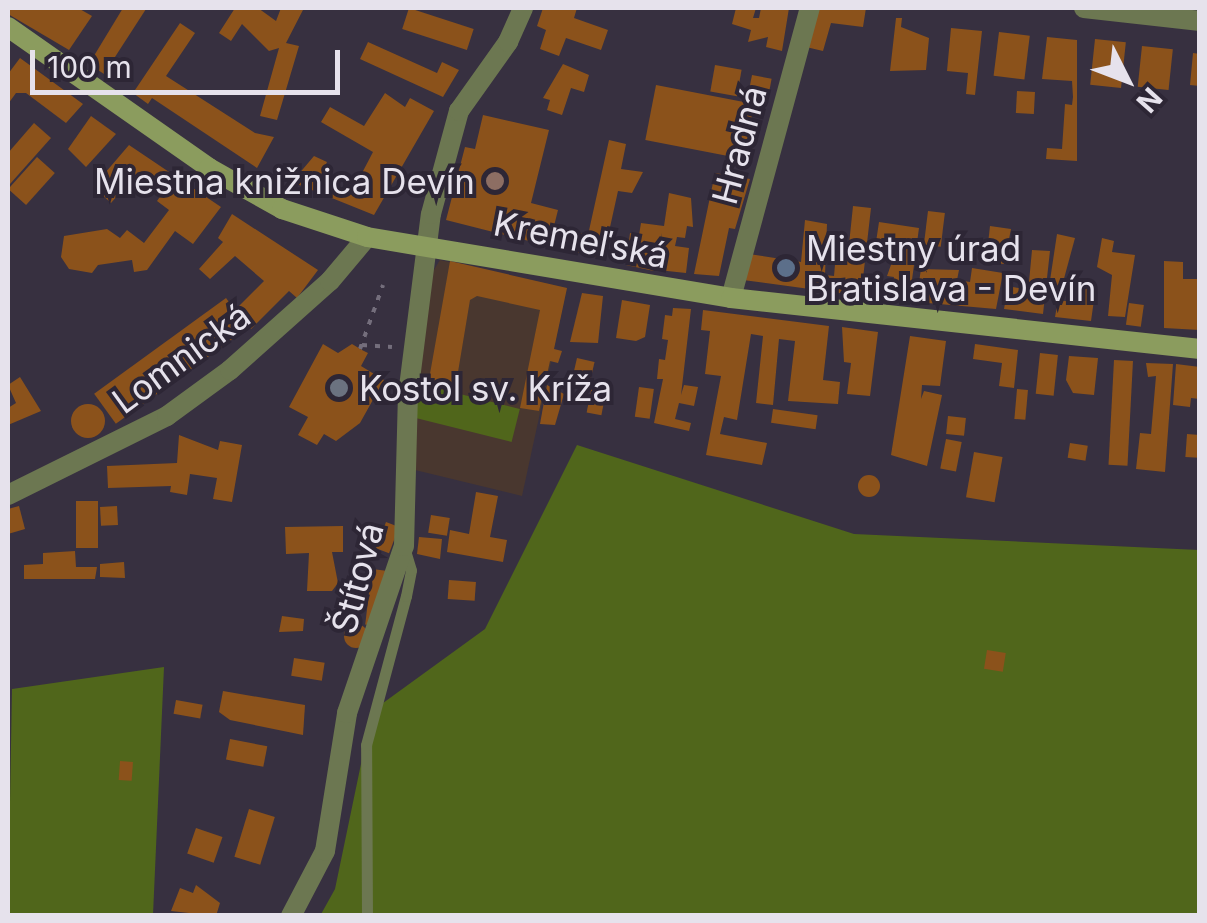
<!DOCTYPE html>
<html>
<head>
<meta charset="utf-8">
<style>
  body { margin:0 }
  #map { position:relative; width:1207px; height:923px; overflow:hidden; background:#373040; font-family:Inter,sans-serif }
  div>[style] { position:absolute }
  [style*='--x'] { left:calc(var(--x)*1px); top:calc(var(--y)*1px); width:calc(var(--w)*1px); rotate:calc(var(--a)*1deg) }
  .education>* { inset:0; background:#49372f }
  .green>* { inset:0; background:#50661b; transform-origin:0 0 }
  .building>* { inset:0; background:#8b521b; transform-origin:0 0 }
  .round { border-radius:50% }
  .path>* { height:4px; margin-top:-2px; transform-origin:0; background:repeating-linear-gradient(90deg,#746e7c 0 5px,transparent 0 13px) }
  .lane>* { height:11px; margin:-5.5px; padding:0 5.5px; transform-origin:5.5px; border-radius:5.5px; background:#6c7751 }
  .street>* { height:20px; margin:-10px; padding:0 10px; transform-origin:10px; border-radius:10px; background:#6c7751 }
  .secondary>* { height:20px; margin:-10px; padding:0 10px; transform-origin:10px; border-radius:10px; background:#8b9c5e }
  .dots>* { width:28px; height:28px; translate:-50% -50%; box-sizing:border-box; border:5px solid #2d2635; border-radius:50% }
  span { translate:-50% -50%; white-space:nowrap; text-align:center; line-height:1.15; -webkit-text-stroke:8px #2d2635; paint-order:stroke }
  .street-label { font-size:35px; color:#e6e2ec }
  .poi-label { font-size:35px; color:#e6e2ec }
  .right { translate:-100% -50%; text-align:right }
  .left { translate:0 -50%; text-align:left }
  .frame { position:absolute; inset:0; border:10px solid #e6e2ec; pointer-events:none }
  .north { position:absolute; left:1077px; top:30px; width:100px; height:100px; -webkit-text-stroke:8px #2d2635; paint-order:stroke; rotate:132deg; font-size:28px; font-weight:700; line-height:40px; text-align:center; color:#e6e2ec }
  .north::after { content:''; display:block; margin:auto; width:35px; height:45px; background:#e6e2ec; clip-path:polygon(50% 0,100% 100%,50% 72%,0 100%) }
  .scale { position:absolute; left:30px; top:50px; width:310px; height:45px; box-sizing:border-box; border:5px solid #e6e2ec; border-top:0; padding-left:12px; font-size:30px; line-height:35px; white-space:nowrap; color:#e6e2ec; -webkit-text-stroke:8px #2d2635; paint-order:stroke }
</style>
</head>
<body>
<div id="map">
  <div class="education">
    <div style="clip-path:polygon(440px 260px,567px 288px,522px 496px,415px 470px,416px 375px,432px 273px)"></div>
  </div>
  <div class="green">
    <div style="left:416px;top:383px;width:107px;height:34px;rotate:14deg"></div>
    <div style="clip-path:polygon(577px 445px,854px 534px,1199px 550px,1199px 915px,320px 916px,335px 889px,372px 711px,485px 629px)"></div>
    <div style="clip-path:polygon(164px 667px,153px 915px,8px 916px,12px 689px)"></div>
  </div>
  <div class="building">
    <div style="clip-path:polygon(8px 8px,78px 8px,92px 16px,69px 50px,8px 14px)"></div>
    <div style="clip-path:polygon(123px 8px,146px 9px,104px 74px,89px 64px)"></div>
    <div style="clip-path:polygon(235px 8px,258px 8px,276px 21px,281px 8px,304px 8px,286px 43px,299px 46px,277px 120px,260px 116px,279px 48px,269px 51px,242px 24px,231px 41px,219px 33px)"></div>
    <div style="left:409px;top:8px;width:68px;height:22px;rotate:18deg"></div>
    <div style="clip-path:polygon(543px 8px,577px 8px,574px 18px,608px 30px,601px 50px,566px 38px,559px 56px,540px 49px,546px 30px,537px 26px)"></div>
    <div style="clip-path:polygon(736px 8px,756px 8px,753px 18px,759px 18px,761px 8px,789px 8px,782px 51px,766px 47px,768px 37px,748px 42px,751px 30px,732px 24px)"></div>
    <div style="clip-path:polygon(817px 8px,866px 8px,863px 27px,831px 23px,823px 51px,806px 47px)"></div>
    <div style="clip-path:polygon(896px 18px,902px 18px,901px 27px,929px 38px,926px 70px,890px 71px)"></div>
    <div style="clip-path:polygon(180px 23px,195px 33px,166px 76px,255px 133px,274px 137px,257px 168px,152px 98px,148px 104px,133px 93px)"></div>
    <div style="clip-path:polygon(951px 28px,982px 31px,975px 95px,966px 94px,968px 73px,947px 71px)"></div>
    <div style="left:999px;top:32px;width:31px;height:44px;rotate:7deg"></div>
    <div style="clip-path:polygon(1047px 37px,1077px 40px,1077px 161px,1046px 159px,1047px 148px,1062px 149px,1065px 104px,1072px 105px,1073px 97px,1072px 81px,1042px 79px)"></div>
    <div style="left:1095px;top:39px;width:31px;height:46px;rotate:6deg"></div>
    <div style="clip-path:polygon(368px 42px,437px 73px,442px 62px,459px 70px,443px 97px,360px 59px)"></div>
    <div style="left:1142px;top:46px;width:31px;height:41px;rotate:6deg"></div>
    <div style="clip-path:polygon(1193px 53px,1200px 54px,1200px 86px,1190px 85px)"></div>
    <div style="clip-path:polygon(20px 58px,83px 104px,66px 123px,26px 93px,16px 93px,8px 104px,8px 74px)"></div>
    <div style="clip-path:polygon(563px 64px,589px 75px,584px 92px,571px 88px,562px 115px,547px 110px,550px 100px,543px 98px)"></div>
    <div style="left:715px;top:65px;width:27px;height:27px;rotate:10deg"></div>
    <div style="left:752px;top:75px;width:20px;height:24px;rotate:11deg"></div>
    <div style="left:656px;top:85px;width:100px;height:56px;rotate:11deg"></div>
    <div style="left:1017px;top:91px;width:18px;height:22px;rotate:3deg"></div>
    <div style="clip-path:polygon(385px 93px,405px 107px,410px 98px,434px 111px,374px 215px,292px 182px,314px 156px,327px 162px,320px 177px,351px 194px,373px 152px,321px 122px,330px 107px,364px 126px)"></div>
    <div style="clip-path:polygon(483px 115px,549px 130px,531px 203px,558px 210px,549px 246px,446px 220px,465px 147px,475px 149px)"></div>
    <div style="clip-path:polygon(91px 116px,116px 134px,86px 167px,68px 149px)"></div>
    <div style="clip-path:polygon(34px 123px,51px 138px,10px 184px,8px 153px)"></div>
    <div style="clip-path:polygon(609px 140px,626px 144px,621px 169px,643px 172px,632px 193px,618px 191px,603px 259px,561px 248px,566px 230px,588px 235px)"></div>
    <div style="clip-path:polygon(129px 145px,221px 207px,193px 244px,175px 231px,147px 270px,134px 272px,132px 260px,98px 265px,92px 273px,69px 269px,61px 257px,64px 236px,107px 229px,120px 238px,127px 230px,144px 243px,169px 210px,157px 201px,164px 191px,138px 172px,111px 203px,93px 187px)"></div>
    <div style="left:37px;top:157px;width:24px;height:43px;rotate:42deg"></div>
    <div style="clip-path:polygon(715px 173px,750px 179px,735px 229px,729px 228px,719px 276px,694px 274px)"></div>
    <div style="clip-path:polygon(669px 193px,691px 198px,693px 227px,687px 226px,685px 238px,677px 237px,675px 246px,689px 248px,686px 273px,658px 270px,662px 233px,654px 271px,626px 265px,630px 233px,639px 235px,641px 223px,664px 226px)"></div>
    <div style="clip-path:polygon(853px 206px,871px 208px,861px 296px,743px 280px,749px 254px,801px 262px,805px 220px,827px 224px,825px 275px,834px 276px,836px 253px,848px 254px)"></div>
    <div style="left:928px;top:211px;width:17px;height:34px;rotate:7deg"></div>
    <div style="clip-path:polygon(232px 214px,318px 270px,297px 298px,289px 291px,251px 329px,238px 307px,264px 281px,235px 256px,210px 279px,199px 269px,223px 242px,218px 238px)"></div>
    <div style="clip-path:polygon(879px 222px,919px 228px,909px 302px,890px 299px,894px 277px,887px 276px,898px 245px,876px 242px)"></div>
    <div style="clip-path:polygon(990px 226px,1011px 229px,1004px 264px,986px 262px)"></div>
    <div style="clip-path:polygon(1057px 234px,1075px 238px,1062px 286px,1049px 287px)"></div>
    <div style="clip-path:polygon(1102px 238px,1114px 241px,1112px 252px,1135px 255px,1125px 317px,1108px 316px,1112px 275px,1097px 267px)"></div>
    <div style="clip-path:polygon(1032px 250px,1050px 251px,1043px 314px,1004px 309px,1008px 286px,1023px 289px,1029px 282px)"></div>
    <div style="clip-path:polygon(450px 261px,567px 288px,554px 349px,562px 351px,558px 363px,550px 361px,539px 411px,520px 408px,540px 310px,477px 296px,470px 300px,455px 390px,428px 385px)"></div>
    <div style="clip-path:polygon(1164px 261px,1183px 262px,1183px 279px,1200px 279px,1200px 330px,1164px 328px)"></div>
    <div style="clip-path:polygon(972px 268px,1003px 273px,996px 309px,916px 302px,921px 269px,959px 270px,957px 280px,970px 282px)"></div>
    <div style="clip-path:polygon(1074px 283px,1096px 286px,1091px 321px,1055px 317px,1058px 300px,1072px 302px)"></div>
    <div style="clip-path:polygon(582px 293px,603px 296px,598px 343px,570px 342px)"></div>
    <div style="left:226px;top:298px;width:37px;height:163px;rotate:54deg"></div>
    <div style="clip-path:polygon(622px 300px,650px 305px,645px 337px,636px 341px,616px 338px)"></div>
    <div style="left:1129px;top:303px;width:15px;height:22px;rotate:8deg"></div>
    <div style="clip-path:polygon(673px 308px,691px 309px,681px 395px,684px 385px,698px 387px,694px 406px,679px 403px,675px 419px,691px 423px,689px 431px,654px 423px,663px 379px,657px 379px,659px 359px,665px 360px,668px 340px,662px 339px,665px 315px,672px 316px)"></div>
    <div style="clip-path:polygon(703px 310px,829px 326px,823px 380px,840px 382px,838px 404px,788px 401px,795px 341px,779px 339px,773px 405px,756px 403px,763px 336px,751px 334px,737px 420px,724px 417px,720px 434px,767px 443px,762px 465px,706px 455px,721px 376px,705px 374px,710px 331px,701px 330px)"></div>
    <div style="clip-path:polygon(842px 327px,878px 332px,870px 396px,847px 394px,851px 363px,844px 362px)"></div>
    <div style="clip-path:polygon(910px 336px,946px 341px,940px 386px,922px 385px,921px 399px,924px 391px,942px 395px,927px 466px,891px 455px)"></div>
    <div style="clip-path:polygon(323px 344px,338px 353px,352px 344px,362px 350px,368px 353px,361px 366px,384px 380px,360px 423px,336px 441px,324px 434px,317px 445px,298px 435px,308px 417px,289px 407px)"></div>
    <div style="clip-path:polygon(975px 344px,1018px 350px,1014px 388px,999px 386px,1002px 363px,973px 359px)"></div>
    <div style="left:1040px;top:353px;width:18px;height:41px;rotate:6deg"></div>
    <div style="clip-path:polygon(1069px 356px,1098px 358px,1094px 395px,1073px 393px,1066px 380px)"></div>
    <div style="left:577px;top:358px;width:18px;height:19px;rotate:13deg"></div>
    <div style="left:1114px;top:360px;width:19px;height:105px;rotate:3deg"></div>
    <div style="clip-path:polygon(1146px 363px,1173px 364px,1165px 472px,1136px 469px,1140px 433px,1151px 434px,1156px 376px,1148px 377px)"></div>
    <div style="clip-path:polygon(1176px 364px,1200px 367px,1200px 399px,1191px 398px,1190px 407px,1173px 405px)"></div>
    <div style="clip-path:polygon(20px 377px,41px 411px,8px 425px,8px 408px,16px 403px,8px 385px)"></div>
    <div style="clip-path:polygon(547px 385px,564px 394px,555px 425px,540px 424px)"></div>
    <div style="left:592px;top:385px;width:15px;height:28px;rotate:11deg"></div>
    <div style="left:639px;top:387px;width:15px;height:30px;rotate:8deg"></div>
    <div style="left:1017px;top:389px;width:11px;height:30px;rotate:5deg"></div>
    <div class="round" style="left:71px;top:404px;width:34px;height:34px"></div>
    <div style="left:773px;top:409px;width:45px;height:14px;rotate:8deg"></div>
    <div style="left:948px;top:416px;width:18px;height:18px;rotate:6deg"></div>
    <div style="left:1187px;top:434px;width:13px;height:23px;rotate:4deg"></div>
    <div style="clip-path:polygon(179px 435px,218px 450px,220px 441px,242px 445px,232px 502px,213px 499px,217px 478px,190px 474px,187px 495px,170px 492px,171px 486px,108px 488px,107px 466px,177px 463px)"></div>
    <div style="left:946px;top:439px;width:16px;height:30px;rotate:11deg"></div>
    <div style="left:1070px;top:443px;width:18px;height:15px;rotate:9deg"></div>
    <div style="left:974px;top:452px;width:29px;height:46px;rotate:10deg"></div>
    <div class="round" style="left:858px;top:475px;width:22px;height:22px"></div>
    <div style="clip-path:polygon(476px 492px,498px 496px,490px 537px,507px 540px,503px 562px,447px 552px,450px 530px,469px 534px)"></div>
    <div style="left:76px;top:501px;width:22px;height:47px"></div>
    <div style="clip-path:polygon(19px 506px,25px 529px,8px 534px,8px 509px)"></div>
    <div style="left:117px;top:506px;width:19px;height:17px;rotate:87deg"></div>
    <div style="left:431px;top:515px;width:19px;height:18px;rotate:9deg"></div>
    <div style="left:386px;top:522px;width:14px;height:28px;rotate:21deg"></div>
    <div style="clip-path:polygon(343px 526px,343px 552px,332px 552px,338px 583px,332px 591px,307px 591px,309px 553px,286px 554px,285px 527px)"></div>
    <div style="clip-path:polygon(419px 537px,442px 539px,440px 559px,417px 554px)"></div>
    <div style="clip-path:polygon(75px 551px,76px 567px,97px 567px,95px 579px,24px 579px,24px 565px,43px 564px,43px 553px)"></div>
    <div style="clip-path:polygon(124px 562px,125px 578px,100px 577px,100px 564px)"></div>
    <div style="left:372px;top:569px;width:16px;height:56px;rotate:7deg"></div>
    <div style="left:449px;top:580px;width:27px;height:19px;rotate:4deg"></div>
    <div style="clip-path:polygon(282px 616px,304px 619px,303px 631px,279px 632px)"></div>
    <div class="round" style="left:344px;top:624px;width:24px;height:24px"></div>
    <div style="left:987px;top:650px;width:19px;height:19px;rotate:9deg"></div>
    <div style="left:294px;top:658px;width:31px;height:18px;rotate:9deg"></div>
    <div style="clip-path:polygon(223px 691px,305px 705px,303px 735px,230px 720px,219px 712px)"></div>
    <div style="left:176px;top:700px;width:27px;height:14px;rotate:10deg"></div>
    <div style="left:230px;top:739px;width:38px;height:21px;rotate:11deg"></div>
    <div style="left:120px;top:761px;width:13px;height:19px;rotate:4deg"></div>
    <div style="left:249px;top:809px;width:27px;height:50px;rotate:17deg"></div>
    <div style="left:196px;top:828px;width:28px;height:27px;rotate:19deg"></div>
    <div style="clip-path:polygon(196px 885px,220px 903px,216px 916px,171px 911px,180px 888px,193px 893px)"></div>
  </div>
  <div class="path">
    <div style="--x:362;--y:345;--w:30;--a:4"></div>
    <div style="--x:360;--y:349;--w:68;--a:-70.2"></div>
  </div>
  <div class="lane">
    <div style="--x:367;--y:916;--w:171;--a:-90.3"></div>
    <div style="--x:366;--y:745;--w:154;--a:-75"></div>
    <div style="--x:406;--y:596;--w:26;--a:-79"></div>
    <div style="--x:411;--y:570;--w:21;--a:-107"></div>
  </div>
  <div class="street">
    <div style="--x:1084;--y:8;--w:117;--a:6.4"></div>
    <div style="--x:731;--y:298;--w:301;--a:-74.8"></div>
    <div style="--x:8;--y:495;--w:178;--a:-26.4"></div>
    <div style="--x:167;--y:416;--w:78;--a:-36.1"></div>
    <div style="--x:230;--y:370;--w:134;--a:-41.7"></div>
    <div style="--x:330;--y:281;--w:57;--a:-49.9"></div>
    <div style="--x:291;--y:916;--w:73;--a:-62.4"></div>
    <div style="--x:325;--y:851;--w:140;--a:-80.9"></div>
    <div style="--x:347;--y:713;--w:176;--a:-71.2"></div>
    <div style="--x:404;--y:546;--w:151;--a:-88.5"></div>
    <div style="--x:408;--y:395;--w:182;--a:-82.8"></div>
    <div style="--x:431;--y:214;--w:107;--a:-74.8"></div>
    <div style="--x:459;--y:111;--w:85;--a:-54.6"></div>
    <div style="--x:508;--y:42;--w:37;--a:-66"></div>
  </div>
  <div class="secondary">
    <div style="--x:8;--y:27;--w:246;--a:35"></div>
    <div style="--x:209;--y:168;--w:84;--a:29.3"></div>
    <div style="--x:282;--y:209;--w:89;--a:18.2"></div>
    <div style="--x:367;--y:237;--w:369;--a:9.5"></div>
    <div style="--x:731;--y:298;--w:472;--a:6.2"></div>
  </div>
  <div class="dots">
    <div style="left:495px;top:181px;background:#8d6e63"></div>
    <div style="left:786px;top:268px;background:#5c6f8a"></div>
    <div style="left:339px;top:388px;background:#6b7280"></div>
  </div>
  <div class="street-label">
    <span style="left:739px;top:145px;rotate:-75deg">Hradná</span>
    <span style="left:581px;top:239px;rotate:11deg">Kremeľská</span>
    <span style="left:181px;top:358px;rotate:-36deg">Lomnická</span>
    <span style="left:357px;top:578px;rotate:-75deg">Štítová</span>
  </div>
  <div class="poi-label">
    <span class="right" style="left:475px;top:181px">Miestna knižnica Devín</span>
    <span class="left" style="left:806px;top:268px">Miestny úrad<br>Bratislava - Devín</span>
    <span class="left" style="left:359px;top:388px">Kostol sv. Kríža</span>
  </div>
  <div class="frame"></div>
  <div class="north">N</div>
  <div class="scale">100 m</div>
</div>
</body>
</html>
